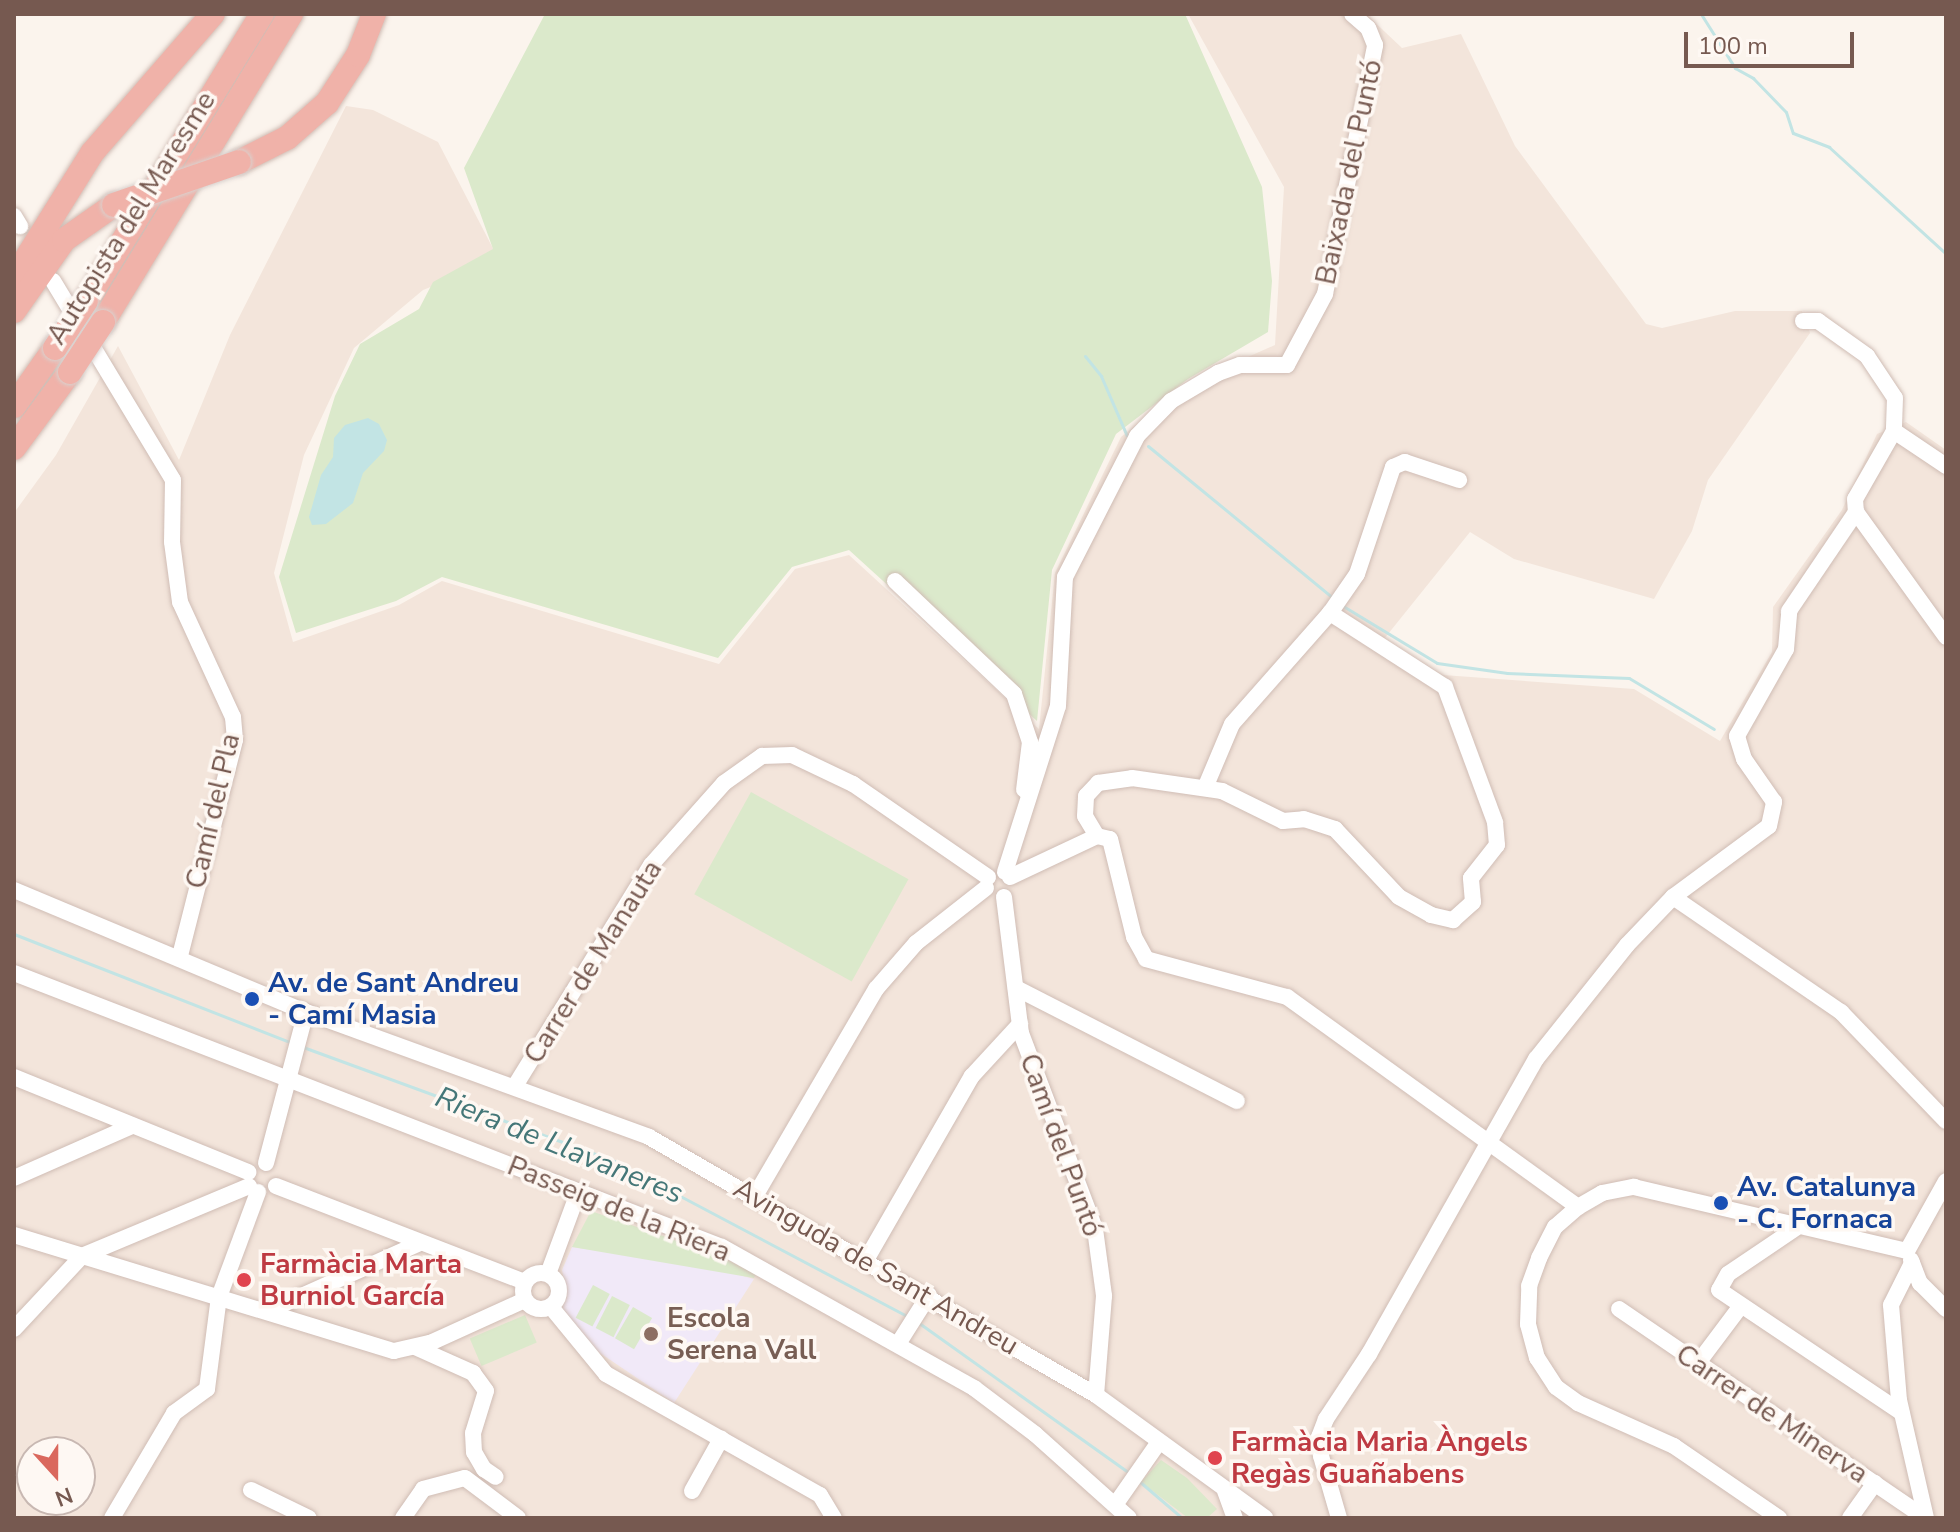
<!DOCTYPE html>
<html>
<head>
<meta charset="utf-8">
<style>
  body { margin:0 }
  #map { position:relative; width:1960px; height:1532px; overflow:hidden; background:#fbf4ed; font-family:"Nunito Sans",sans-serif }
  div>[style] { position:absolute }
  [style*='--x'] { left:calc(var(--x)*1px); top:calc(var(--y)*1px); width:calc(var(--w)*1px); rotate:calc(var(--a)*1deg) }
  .residential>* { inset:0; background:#f3e5db }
  .education>* { inset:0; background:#f1e9f8 }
  .green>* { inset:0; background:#dbe9cb; transform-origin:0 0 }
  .water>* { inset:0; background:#c2e4e4 }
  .stream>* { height:3px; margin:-1.5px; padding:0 1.5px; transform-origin:1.5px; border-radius:1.5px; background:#c2e4e4 }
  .roads { filter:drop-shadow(0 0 2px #d0bdb5) drop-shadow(0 0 2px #d0bdb5) }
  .minor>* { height:16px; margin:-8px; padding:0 8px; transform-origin:8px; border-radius:8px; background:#fff }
  .minor>.ring { margin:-8px; padding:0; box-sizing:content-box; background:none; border:16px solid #fff; border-radius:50% }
  .highway>* { height:24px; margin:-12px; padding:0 12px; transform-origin:12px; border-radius:12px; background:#f0b2a9 }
  .bridges { filter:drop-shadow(0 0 2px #d9d1ce) drop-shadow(0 0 2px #d9d1ce) }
  .highway-bridge>* { height:24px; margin:-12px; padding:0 12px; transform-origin:12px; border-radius:12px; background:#f0b2a9 }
  .dots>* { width:22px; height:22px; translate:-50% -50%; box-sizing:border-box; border:4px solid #fef8f3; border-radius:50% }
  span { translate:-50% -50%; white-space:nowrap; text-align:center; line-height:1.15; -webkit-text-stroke:7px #fef8f3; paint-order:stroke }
  .street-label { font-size:28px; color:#765950 }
  .transit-label { font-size:28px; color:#164399; font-weight:700 }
  .left { translate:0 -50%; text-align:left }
  .health-label { font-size:28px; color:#be3a42; font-weight:700 }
  .education-label { font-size:28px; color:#785e54; font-weight:700 }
  .water-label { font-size:30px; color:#457778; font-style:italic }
  .frame { position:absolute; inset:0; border:16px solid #765950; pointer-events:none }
  .north { position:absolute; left:16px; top:1436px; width:80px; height:80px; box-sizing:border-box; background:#fef8f3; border:2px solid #c8b8b2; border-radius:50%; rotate:159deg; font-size:22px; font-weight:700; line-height:32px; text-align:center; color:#765950 }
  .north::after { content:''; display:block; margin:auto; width:28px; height:36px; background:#da685d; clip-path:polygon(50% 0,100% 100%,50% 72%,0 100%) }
  .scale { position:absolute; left:1684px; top:32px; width:170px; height:36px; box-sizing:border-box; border:4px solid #765950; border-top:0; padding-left:10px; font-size:24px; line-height:28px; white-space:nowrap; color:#765950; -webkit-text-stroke:6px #fef8f3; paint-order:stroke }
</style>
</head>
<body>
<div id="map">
  <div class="residential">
    <div style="clip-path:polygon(evenodd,1188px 14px,1366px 14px,1402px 48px,1461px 34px,1515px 146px,1646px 324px,1662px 328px,1735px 311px,1802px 311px,1810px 333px,1708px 480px,1692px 531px,1654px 599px,1514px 559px,1470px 532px,1384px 639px,1443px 675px,1634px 689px,1720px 741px,1772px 652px,1773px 607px,1842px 510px,1877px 434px,1906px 422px,1946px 450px,1946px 1518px,14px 1518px,14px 513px,56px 455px,118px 346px,179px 460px,230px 335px,346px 106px,373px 110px,438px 142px,499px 260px,423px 290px,354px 348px,304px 455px,274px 573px,293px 642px,399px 605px,442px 581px,719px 664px,795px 569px,849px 555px,1039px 729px,1055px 573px,1121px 437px,1185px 385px,1275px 345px,1284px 187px,1188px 14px,32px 1452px,80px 1452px,80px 1500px,32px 1500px,32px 1452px)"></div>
  </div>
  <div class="education">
    <div style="clip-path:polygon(572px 1247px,709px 1267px,754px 1279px,674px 1403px,597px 1351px,562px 1308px,567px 1297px,562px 1270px)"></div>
  </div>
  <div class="green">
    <div style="clip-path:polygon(545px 14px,1185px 14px,1262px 187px,1272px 281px,1268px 332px,1188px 379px,1116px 434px,1052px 570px,1037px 721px,849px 550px,792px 567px,718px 658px,442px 577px,396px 601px,296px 633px,279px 577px,335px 396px,360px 344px,419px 309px,433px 282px,493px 249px,464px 168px)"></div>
    <div style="left:751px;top:792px;width:180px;height:117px;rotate:29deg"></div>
    <div style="clip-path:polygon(591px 1211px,715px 1254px,756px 1274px,754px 1278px,572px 1247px)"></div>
    <div style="left:593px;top:1285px;width:19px;height:37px;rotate:28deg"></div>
    <div style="left:612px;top:1296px;width:20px;height:36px;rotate:27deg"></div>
    <div style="left:633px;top:1307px;width:22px;height:36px;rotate:30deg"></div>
    <div style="left:525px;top:1315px;width:30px;height:60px;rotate:67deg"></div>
    <div style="clip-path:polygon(1161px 1460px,1187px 1478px,1217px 1509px,1207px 1518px,1188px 1518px,1141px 1482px)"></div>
  </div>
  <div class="water">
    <div style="clip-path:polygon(368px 418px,379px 424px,387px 440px,384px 451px,363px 473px,353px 503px,326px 524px,312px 525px,309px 517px,321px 475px,333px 457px,334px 438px,345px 425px)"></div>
  </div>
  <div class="stream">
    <div style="--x:1701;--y:14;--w:64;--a:57.8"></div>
    <div style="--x:1735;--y:68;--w:21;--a:29"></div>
    <div style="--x:1753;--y:78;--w:47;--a:45.9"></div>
    <div style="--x:1786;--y:112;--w:22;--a:72"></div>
    <div style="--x:1793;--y:133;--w:39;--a:21"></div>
    <div style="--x:1829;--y:147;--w:159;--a:42.4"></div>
    <div style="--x:1085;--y:356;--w:26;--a:51"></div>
    <div style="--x:1101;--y:376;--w:65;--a:66.6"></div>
    <div style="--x:1148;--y:446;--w:238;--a:39.4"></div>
    <div style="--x:1343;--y:606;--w:110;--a:31.2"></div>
    <div style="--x:1437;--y:663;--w:71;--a:8.1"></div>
    <div style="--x:1507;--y:673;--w:122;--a:2.3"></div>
    <div style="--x:1629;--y:678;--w:99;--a:31"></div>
    <div style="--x:14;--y:934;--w:299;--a:21.4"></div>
    <div style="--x:303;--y:1047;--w:331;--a:20.1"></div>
    <div style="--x:614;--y:1161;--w:334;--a:27.9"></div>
    <div style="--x:919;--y:1323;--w:260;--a:35.5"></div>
    <div style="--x:1139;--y:1481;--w:57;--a:40.7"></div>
  </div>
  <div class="roads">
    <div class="minor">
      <div style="--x:14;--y:216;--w:12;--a:59"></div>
      <div style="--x:53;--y:281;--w:232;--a:58.9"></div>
      <div style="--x:173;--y:480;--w:62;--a:90.9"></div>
      <div style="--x:172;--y:542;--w:61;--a:82.4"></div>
      <div style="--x:180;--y:602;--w:127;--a:65.3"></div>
      <div style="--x:233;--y:717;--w:23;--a:85"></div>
      <div style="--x:235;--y:740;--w:222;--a:104.3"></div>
      <div style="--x:1803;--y:321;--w:15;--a:0"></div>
      <div style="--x:1818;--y:321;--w:60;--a:35.5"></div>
      <div style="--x:1867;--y:356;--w:50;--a:56.3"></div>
      <div style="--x:1895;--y:398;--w:33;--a:92"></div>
      <div style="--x:1894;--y:431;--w:78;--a:119.8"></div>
      <div style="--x:1855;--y:499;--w:13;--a:86"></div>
      <div style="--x:1856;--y:512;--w:154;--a:54.2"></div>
      <div style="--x:1894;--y:431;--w:63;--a:33.9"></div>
      <div style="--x:895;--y:581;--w:164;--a:43.5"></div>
      <div style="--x:1014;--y:694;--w:51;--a:71.6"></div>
      <div style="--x:1030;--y:742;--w:48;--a:97.1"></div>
      <div style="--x:1205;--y:788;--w:69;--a:-67.1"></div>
      <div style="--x:1232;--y:724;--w:148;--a:-48.6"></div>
      <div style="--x:1330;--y:613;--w:47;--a:-55.3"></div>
      <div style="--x:1357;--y:574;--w:113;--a:-71.4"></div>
      <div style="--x:1393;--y:467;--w:13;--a:-23"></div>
      <div style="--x:1405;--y:462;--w:57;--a:18.4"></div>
      <div style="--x:1097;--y:836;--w:23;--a:-121"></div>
      <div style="--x:1085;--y:816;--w:20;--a:-87"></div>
      <div style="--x:1086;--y:796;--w:18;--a:-47"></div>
      <div style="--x:1098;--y:783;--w:34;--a:-8"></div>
      <div style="--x:1132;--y:778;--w:91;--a:8.2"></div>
      <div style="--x:1222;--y:791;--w:68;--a:26.2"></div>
      <div style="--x:1283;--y:821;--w:21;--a:-5"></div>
      <div style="--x:1304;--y:819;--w:33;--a:18"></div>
      <div style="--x:1335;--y:829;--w:93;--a:46.7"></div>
      <div style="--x:1399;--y:897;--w:37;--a:29"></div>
      <div style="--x:1431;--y:915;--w:23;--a:13"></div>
      <div style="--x:1453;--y:920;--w:27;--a:-42"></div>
      <div style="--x:1473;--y:902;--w:24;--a:-95"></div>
      <div style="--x:1471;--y:878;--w:42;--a:-51.8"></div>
      <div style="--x:1497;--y:845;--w:23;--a:-95"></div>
      <div style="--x:1495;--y:822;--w:144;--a:-110.3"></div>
      <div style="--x:1445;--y:687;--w:137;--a:-147.2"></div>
      <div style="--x:1005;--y:872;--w:174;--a:-72.3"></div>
      <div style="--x:1058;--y:706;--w:129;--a:-86.9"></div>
      <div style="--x:1065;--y:577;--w:158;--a:-62.9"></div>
      <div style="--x:1137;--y:436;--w:49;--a:-45.8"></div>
      <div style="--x:1171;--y:401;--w:55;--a:-30.8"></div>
      <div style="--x:1218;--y:373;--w:23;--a:-20"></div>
      <div style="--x:1240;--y:365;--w:47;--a:0"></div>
      <div style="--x:1287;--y:365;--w:81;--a:-61.8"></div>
      <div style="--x:1325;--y:294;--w:254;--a:-78.6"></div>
      <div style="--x:1375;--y:45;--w:18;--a:-112"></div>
      <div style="--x:1368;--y:28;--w:21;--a:-139"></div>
      <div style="--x:1010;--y:877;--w:96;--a:-25.2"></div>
      <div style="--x:1097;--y:836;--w:13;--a:13"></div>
      <div style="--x:1110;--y:839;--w:101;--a:76.2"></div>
      <div style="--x:1134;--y:937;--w:25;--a:61"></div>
      <div style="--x:1146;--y:959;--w:146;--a:15.1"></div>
      <div style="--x:1287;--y:997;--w:359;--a:35.8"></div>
      <div style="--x:14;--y:890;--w:316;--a:22.7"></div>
      <div style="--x:306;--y:1012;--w:365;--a:20"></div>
      <div style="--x:649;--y:1137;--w:516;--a:29.99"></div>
      <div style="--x:1096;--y:1395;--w:209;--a:36"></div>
      <div style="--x:1004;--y:897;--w:137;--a:82.9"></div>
      <div style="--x:1021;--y:1033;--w:210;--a:69.3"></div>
      <div style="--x:1095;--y:1229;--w:68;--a:82.3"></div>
      <div style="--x:1104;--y:1296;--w:99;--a:94.6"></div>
      <div style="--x:1673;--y:897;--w:204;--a:34.4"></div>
      <div style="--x:1841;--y:1012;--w:151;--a:46.1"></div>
      <div style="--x:14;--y:973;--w:759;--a:21.16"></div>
      <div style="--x:722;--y:1247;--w:289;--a:29.2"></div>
      <div style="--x:974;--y:1388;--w:76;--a:37"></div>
      <div style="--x:1035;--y:1434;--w:126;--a:41.8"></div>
      <div style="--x:1016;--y:988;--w:248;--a:27.1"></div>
      <div style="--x:14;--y:1077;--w:253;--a:22.1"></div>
      <div style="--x:515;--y:1086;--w:259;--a:-58.4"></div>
      <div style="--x:651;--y:865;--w:110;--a:-48.3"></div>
      <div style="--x:724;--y:783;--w:47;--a:-35.4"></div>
      <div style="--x:762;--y:756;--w:30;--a:-2"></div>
      <div style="--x:792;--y:755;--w:68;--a:25.4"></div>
      <div style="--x:853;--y:784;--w:164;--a:34.6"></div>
      <div style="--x:266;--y:1163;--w:156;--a:-75.2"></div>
      <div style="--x:14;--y:1178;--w:129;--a:-23.8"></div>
      <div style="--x:276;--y:1186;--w:267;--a:21.1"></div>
      <div style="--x:755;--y:1196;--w:240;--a:-59.7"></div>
      <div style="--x:876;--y:989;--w:61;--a:-49"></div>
      <div style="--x:916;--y:943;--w:89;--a:-38.2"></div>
      <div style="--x:1796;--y:1228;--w:82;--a:145.9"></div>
      <div style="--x:1728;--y:1274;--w:18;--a:119"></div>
      <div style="--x:1719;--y:1290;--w:220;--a:33.9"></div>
      <div style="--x:14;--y:1235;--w:397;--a:17"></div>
      <div style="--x:394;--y:1351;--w:37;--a:-13"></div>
      <div style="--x:430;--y:1343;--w:104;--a:-24.4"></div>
      <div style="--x:1907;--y:1251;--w:80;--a:-60.9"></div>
      <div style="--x:866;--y:1260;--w:212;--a:-60.1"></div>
      <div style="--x:972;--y:1076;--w:71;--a:-47.3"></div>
      <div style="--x:1911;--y:1260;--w:25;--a:69"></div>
      <div style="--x:1920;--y:1283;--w:37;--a:45"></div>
      <div style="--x:1912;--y:1263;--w:47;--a:116.6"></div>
      <div style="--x:1891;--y:1305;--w:95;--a:85.2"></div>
      <div style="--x:1899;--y:1400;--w:121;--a:77.1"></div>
      <div class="ring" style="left:523px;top:1273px;width:20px;height:20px"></div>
      <div style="--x:548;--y:1274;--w:86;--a:-69.7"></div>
      <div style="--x:551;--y:1307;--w:87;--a:50.6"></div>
      <div style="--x:606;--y:1374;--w:246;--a:29.5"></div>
      <div style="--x:820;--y:1495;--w:27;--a:59"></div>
      <div style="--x:1619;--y:1309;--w:371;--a:34.3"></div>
      <div style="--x:268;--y:1311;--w:164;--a:-24.1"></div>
      <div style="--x:14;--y:1329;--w:100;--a:-47"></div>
      <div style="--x:82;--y:1256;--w:181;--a:-22.7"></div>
      <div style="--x:898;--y:1344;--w:58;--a:-57.7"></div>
      <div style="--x:415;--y:1347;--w:64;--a:24.1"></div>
      <div style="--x:473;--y:1373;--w:22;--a:54"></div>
      <div style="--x:486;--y:1391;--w:44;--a:107.2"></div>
      <div style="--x:473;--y:1433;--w:19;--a:87"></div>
      <div style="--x:474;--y:1452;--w:20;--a:60"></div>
      <div style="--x:484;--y:1469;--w:14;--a:34"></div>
      <div style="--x:1698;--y:1363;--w:70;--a:-53.1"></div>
      <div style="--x:251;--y:1490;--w:64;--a:25.8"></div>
      <div style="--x:692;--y:1491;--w:60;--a:-60.9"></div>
      <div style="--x:1225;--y:1491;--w:29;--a:70"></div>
      <div style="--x:1115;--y:1505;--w:77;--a:-55.1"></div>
      <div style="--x:112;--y:1518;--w:122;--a:-59.4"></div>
      <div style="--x:174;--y:1413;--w:41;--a:-36"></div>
      <div style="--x:207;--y:1389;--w:93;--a:-82.6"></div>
      <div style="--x:219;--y:1297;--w:112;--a:-69.6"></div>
      <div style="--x:403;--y:1518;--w:35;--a:-55"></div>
      <div style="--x:423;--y:1489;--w:43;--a:-14.7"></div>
      <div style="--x:465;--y:1478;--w:66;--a:37"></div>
      <div style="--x:1339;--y:1518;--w:65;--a:-106.2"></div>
      <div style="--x:1321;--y:1456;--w:19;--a:-96"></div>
      <div style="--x:1319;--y:1437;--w:19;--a:-69"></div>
      <div style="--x:1326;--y:1419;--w:78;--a:-56.5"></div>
      <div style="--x:1369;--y:1354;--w:339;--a:-60.5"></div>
      <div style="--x:1536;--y:1059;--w:146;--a:-51.4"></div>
      <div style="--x:1627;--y:945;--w:66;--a:-46.2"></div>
      <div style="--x:1673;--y:897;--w:119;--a:-36.5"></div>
      <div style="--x:1769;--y:826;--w:25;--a:-78"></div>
      <div style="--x:1774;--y:802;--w:52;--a:-124.9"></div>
      <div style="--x:1744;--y:759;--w:24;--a:-107"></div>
      <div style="--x:1737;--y:736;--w:100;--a:-60.6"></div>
      <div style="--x:1786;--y:649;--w:38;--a:-85"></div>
      <div style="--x:1789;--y:611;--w:120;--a:-55.9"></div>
      <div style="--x:1779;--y:1518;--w:127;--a:-145.6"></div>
      <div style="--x:1674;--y:1446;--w:105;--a:-155.9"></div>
      <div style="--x:1578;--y:1403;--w:27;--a:-144"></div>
      <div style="--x:1556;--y:1387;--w:35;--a:-123"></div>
      <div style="--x:1537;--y:1358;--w:35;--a:-105"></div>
      <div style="--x:1528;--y:1324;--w:38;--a:-88"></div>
      <div style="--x:1529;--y:1286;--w:30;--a:-70"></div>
      <div style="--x:1539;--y:1258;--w:35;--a:-63"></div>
      <div style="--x:1555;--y:1227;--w:30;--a:-41"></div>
      <div style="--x:1578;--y:1207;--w:28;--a:-30"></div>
      <div style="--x:1602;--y:1193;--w:33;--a:-11"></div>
      <div style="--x:1634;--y:1187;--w:280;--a:13.2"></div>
      <div style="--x:1850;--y:1518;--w:43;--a:-54.5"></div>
    </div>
    <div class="highway">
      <div style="--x:239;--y:162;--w:54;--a:-26.6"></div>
      <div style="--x:287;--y:138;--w:53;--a:-41.2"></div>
      <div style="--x:327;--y:103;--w:57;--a:-57.1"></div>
      <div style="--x:358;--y:55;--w:44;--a:-68.7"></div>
      <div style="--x:14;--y:278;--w:147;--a:-58"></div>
      <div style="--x:92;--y:153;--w:184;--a:-49"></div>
      <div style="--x:86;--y:301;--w:337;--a:-58.5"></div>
      <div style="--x:14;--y:311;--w:87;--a:-54.8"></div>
      <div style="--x:64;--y:240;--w:61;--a:-35"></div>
      <div style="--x:103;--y:322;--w:361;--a:-58.6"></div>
      <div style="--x:14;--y:406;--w:71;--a:-54.7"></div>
      <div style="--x:14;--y:448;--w:94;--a:-53.6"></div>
    </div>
  </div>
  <div class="bridges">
    <div class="highway-bridge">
      <div style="--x:114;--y:205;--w:132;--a:-19"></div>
      <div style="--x:55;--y:348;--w:56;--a:-56.6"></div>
      <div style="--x:70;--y:372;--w:60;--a:-56.6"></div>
    </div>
  </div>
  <div class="dots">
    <div style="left:252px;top:999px;background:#1a4fb4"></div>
    <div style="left:1721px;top:1203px;background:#1a4fb4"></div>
    <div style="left:244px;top:1280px;background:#e0444e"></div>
    <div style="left:651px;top:1334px;background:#8d6e63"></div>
    <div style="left:1215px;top:1458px;background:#e0444e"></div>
  </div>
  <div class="street-label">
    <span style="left:1349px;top:172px;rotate:-78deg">Baixada del Puntó</span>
    <span style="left:131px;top:218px;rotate:-58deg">Autopista del Maresme</span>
    <span style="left:213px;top:811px;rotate:-77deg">Camí del Pla</span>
    <span style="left:593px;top:962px;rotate:-58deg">Carrer de Manauta</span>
    <span style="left:1061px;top:1145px;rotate:70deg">Camí del Puntó</span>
    <span style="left:619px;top:1209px;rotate:22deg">Passeig de la Riera</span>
    <span style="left:876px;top:1267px;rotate:30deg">Avinguda de Sant Andreu</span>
    <span style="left:1772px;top:1414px;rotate:34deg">Carrer de Minerva</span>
  </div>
  <div class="transit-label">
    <span class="left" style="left:268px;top:999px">Av. de Sant Andreu<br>- Camí Masia</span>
    <span class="left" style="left:1737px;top:1203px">Av. Catalunya<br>- C. Fornaca</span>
  </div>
  <div class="health-label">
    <span class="left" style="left:260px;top:1280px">Farmàcia Marta<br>Burniol García</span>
    <span class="left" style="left:1231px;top:1458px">Farmàcia Maria Àngels<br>Regàs Guañabens</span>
  </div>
  <div class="education-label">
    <span class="left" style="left:667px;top:1334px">Escola<br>Serena Vall</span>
  </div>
  <div class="water-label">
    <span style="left:559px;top:1146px;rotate:22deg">Riera de Llavaneres</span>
  </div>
  <div class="frame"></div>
  <div class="north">N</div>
  <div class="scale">100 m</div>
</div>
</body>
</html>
